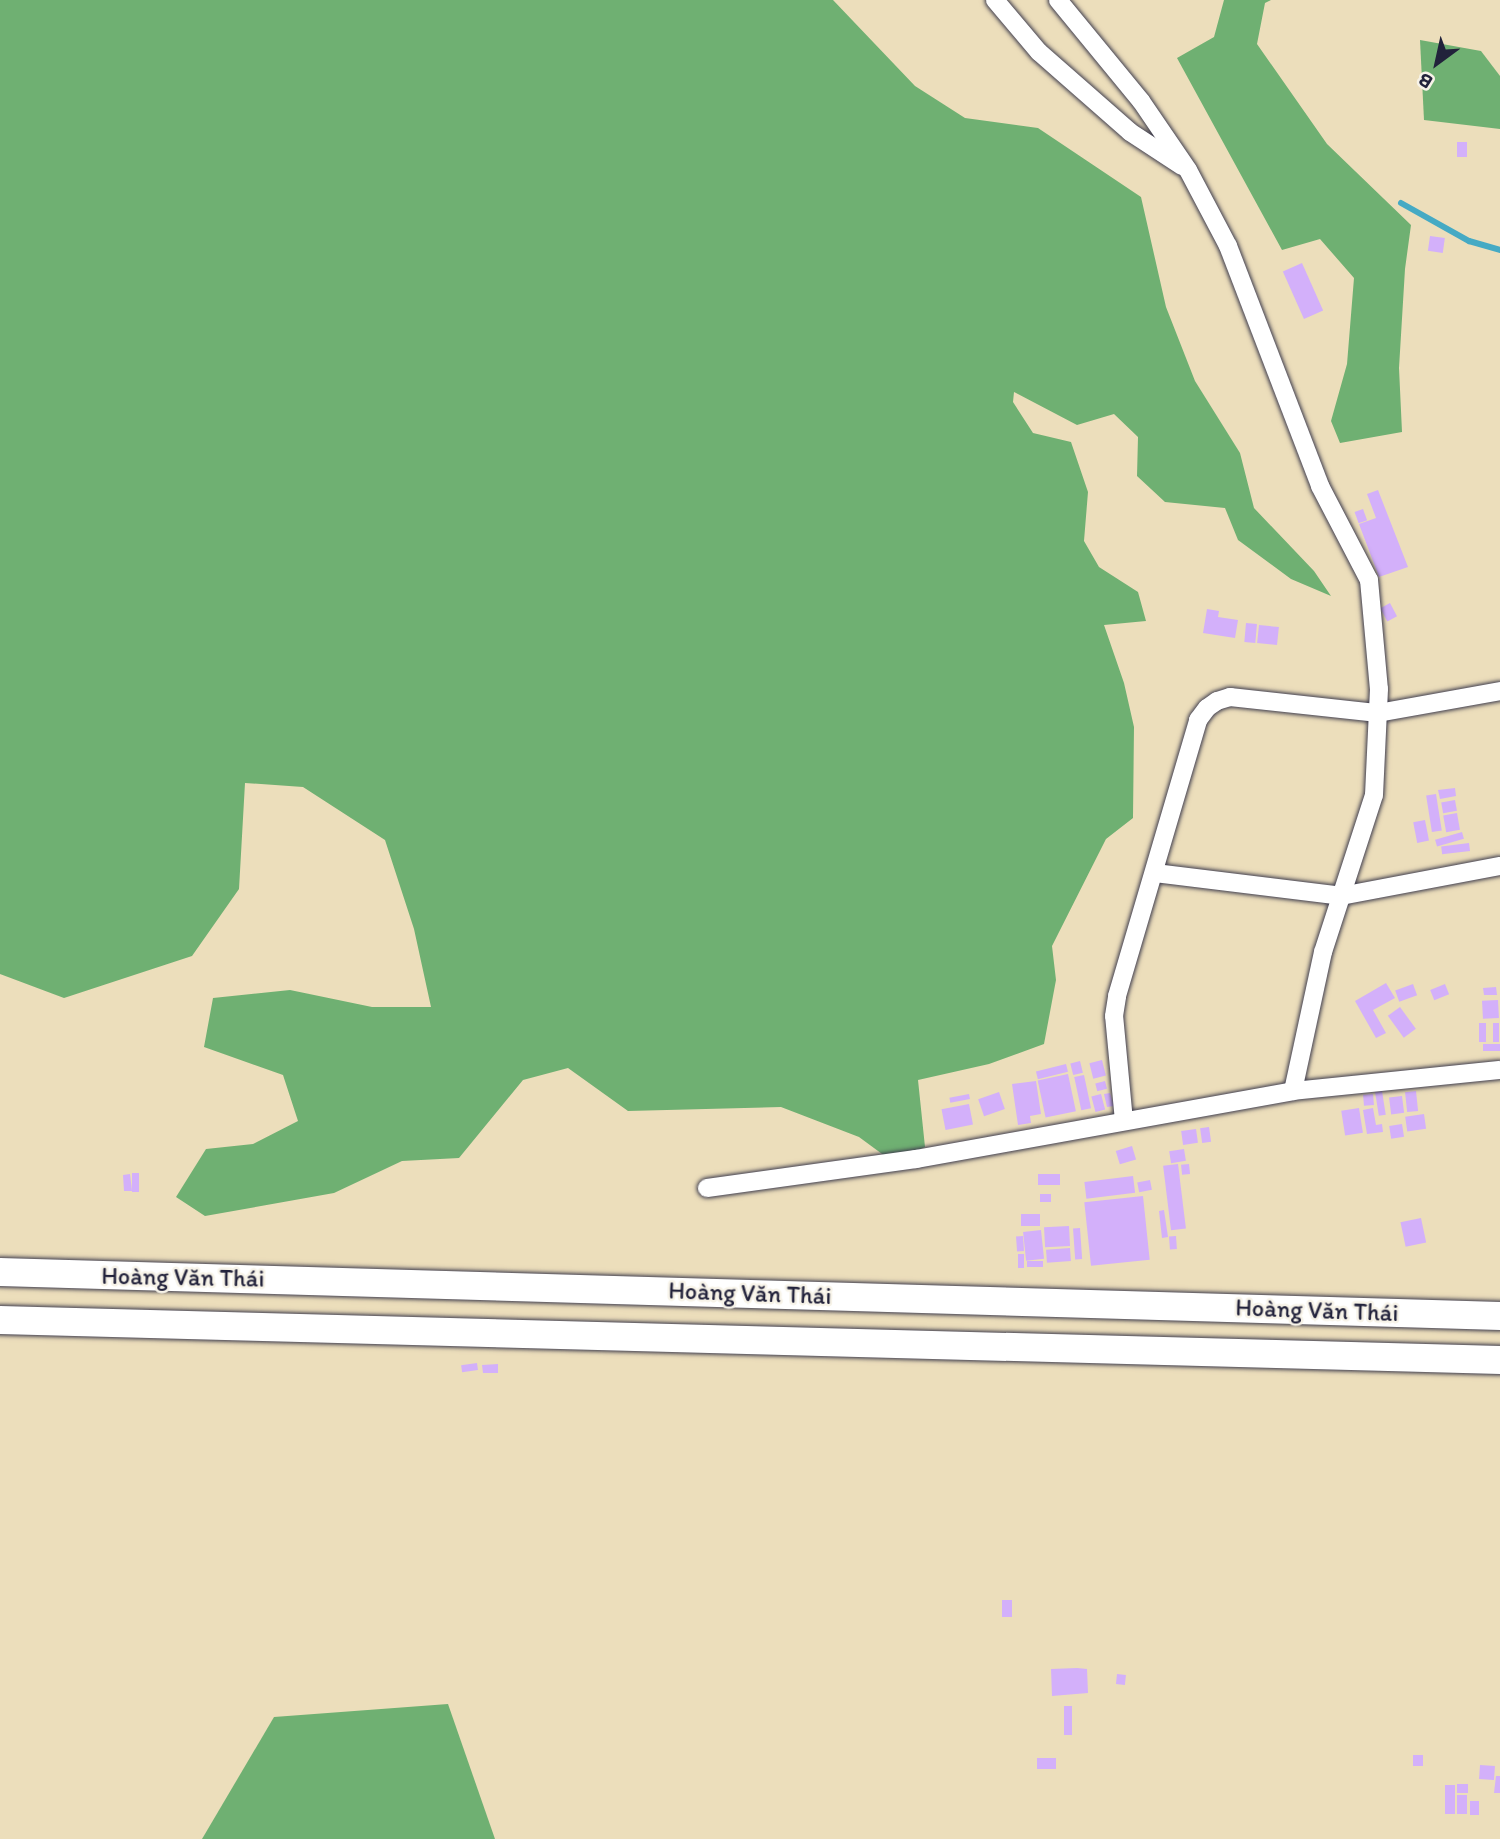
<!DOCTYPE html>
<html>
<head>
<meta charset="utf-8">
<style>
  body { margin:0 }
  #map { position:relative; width:1500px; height:1839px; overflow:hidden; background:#ecdebb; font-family:Itim,sans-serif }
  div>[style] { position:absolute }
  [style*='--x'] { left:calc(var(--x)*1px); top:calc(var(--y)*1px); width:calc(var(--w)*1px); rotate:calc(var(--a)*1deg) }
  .forest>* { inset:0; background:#6fb072 }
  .stream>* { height:6px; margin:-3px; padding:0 3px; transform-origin:3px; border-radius:3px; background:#45aac4 }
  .building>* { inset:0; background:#d3b0fa; transform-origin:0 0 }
  .roads { filter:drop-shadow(0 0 2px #403e4e) drop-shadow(0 0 2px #403e4e) }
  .street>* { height:18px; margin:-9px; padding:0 9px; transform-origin:9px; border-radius:9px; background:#fff }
  .primary>* { height:28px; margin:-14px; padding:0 14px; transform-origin:14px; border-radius:14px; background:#fff }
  span { translate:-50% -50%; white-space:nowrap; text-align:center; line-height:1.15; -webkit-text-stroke:5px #f7f3e8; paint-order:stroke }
  .street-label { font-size:24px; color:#22223b }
  .north { position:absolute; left:1402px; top:28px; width:70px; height:70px; -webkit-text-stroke:5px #f7f3e8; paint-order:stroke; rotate:213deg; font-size:19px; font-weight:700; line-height:28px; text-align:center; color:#22223b }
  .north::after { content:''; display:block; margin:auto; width:24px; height:32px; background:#22223b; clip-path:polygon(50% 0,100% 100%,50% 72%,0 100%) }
</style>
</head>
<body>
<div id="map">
  <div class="forest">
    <div style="clip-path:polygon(0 0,833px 0,915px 86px,965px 118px,1038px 128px,1141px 197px,1166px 307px,1195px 381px,1240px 453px,1254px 508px,1314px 571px,1331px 596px,1291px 579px,1238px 540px,1225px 508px,1165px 502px,1137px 476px,1138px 437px,1114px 414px,1077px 425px,1014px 392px,1013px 402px,1033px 433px,1071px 442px,1088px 492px,1084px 541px,1099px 567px,1138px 592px,1146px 621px,1104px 625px,1124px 683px,1134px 727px,1133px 818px,1106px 839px,1052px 946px,1056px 980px,1044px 1044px,989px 1064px,918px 1080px,925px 1147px,893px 1162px,859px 1137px,781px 1107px,628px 1111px,568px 1068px,523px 1080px,459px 1158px,402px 1161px,334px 1193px,205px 1216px,176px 1197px,206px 1149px,253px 1144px,298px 1121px,283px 1075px,204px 1047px,213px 998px,290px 990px,372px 1007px,431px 1007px,414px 929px,385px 840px,303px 787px,245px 783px,239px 889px,192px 956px,64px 998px,0 974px)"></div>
    <div style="clip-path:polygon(1224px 0,1271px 0,1265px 3px,1257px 44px,1327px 144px,1411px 225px,1405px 269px,1399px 368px,1402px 432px,1340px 443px,1331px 421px,1347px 364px,1354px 278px,1320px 239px,1282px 250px,1177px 58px,1214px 37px)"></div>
    <div style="clip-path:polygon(1420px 40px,1481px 51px,1500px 76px,1500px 129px,1424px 120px)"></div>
    <div style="clip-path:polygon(448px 1704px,495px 1839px,202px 1839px,274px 1717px)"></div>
  </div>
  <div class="stream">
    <div style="--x:1401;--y:203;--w:78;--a:29.2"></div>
    <div style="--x:1469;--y:241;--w:32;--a:16"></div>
  </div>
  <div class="building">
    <div style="left:1457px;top:142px;width:10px;height:15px"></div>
    <div style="left:1430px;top:236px;width:15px;height:15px;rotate:8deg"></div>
    <div style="left:1302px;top:263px;width:52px;height:21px;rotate:66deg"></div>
    <div style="clip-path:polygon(1378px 490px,1408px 567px,1379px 577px,1359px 524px,1376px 518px,1367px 494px)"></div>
    <div style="left:1363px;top:509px;width:12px;height:9px;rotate:70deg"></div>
    <div style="left:1390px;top:603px;width:15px;height:11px;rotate:62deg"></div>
    <div style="clip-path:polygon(1207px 609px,1219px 611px,1218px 617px,1238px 620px,1235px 638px,1203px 633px)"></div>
    <div style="left:1246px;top:623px;width:11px;height:19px;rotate:5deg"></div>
    <div style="left:1259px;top:625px;width:20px;height:18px;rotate:6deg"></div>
    <div style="clip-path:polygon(1455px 788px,1456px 796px,1440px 799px,1438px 790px)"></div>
    <div style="left:1436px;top:794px;width:37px;height:10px;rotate:81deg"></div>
    <div style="left:1455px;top:800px;width:11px;height:14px;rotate:80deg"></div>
    <div style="left:1457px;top:813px;width:17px;height:14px;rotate:80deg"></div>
    <div style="left:1425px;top:820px;width:21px;height:12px;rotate:79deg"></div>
    <div style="left:1462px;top:832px;width:7px;height:28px;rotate:74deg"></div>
    <div style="left:1469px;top:843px;width:8px;height:28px;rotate:83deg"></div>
    <div style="clip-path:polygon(1386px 983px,1395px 998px,1373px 1010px,1386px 1033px,1376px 1038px,1355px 1001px)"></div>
    <div style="left:1413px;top:984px;width:12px;height:19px;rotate:70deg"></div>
    <div style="left:1445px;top:984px;width:11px;height:16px;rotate:68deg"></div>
    <div style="clip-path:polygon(1496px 987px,1497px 995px,1484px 995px,1483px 988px)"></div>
    <div style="left:1498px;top:1000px;width:18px;height:16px;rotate:87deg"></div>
    <div style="left:1400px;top:1007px;width:27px;height:15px;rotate:54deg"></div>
    <div style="left:1479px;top:1023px;width:7px;height:19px"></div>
    <div style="left:1493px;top:1023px;width:6px;height:19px"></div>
    <div style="left:1500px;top:1044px;width:7px;height:17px;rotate:90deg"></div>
    <div style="left:1102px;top:1060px;width:16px;height:13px;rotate:76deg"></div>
    <div style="left:1080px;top:1061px;width:12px;height:10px;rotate:76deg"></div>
    <div style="left:1066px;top:1064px;width:8px;height:31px;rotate:76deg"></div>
    <div style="left:1068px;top:1074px;width:38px;height:31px;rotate:78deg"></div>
    <div style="left:1084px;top:1075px;width:34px;height:10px;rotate:78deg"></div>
    <div style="clip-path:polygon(1036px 1081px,1041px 1114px,1030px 1116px,1031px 1123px,1018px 1125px,1012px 1084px)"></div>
    <div style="left:1105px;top:1081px;width:8px;height:10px;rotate:76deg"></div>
    <div style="left:1382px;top:1091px;width:24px;height:7px;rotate:81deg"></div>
    <div style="left:1416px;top:1091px;width:20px;height:11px;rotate:84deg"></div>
    <div style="left:999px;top:1092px;width:18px;height:22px;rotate:71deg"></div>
    <div style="clip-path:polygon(1110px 1093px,1114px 1106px,1107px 1107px,1104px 1094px)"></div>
    <div style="left:969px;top:1094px;width:5px;height:20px;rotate:79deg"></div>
    <div style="left:1101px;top:1094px;width:16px;height:10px;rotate:75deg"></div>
    <div style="left:1373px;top:1094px;width:11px;height:10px;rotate:85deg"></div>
    <div style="left:1402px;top:1096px;width:17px;height:13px;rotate:83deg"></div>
    <div style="left:969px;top:1104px;width:21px;height:28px;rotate:79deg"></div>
    <div style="left:1359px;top:1108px;width:25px;height:18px;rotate:81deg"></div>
    <div style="clip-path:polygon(1373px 1108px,1376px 1125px,1382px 1124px,1383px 1132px,1367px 1134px,1363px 1110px)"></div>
    <div style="left:1424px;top:1114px;width:15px;height:19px;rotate:82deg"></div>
    <div style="left:1402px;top:1124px;width:13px;height:13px;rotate:81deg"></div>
    <div style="left:1209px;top:1127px;width:15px;height:9px;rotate:82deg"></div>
    <div style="left:1196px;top:1129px;width:14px;height:15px;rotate:82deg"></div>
    <div style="left:1132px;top:1146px;width:14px;height:17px;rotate:73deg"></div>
    <div style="left:1184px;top:1149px;width:12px;height:15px;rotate:81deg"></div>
    <div style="left:1178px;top:1164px;width:65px;height:15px;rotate:83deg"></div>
    <div style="left:1189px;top:1164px;width:10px;height:8px;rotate:84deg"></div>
    <div style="left:132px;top:1173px;width:7px;height:19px"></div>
    <div style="clip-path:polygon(130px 1174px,132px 1191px,124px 1191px,123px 1175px)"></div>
    <div style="left:1060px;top:1174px;width:11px;height:22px;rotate:90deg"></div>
    <div style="left:1133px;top:1176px;width:17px;height:49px;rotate:83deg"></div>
    <div style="left:1150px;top:1180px;width:10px;height:13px;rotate:79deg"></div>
    <div style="left:1040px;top:1194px;width:11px;height:8px"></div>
    <div style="left:1143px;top:1196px;width:64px;height:59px;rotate:84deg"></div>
    <div style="clip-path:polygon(1164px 1210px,1168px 1237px,1162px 1238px,1159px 1211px)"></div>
    <div style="left:1040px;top:1214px;width:12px;height:19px;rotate:90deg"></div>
    <div style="left:1421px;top:1218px;width:25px;height:21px;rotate:78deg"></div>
    <div style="left:1069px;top:1226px;width:20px;height:25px;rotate:87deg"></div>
    <div style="left:1080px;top:1228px;width:31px;height:7px;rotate:86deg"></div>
    <div style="left:1041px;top:1230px;width:29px;height:18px;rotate:84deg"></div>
    <div style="left:1023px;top:1236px;width:15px;height:7px;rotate:86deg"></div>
    <div style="left:1176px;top:1236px;width:13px;height:7px;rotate:86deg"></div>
    <div style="left:1070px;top:1248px;width:13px;height:24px;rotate:86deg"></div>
    <div style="left:1018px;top:1254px;width:6px;height:14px"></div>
    <div style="left:1043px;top:1261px;width:6px;height:16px;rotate:90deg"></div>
    <div style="left:477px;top:1363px;width:7px;height:16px;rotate:82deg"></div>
    <div style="clip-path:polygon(498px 1364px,498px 1373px,483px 1373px,482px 1365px)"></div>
    <div style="left:1002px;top:1600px;width:10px;height:17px"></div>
    <div style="clip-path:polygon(1077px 1668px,1087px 1669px,1088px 1693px,1052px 1696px,1051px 1669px)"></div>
    <div style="left:1117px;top:1674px;width:9px;height:10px;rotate:6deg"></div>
    <div style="left:1064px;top:1706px;width:8px;height:29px"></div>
    <div style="left:1413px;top:1755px;width:10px;height:11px"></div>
    <div style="left:1037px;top:1758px;width:19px;height:11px"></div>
    <div style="left:1480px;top:1765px;width:15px;height:14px;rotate:4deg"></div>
    <div style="clip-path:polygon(1496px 1776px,1500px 1776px,1500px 1793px,1494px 1793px)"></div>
    <div style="left:1457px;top:1784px;width:11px;height:9px"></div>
    <div style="left:1445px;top:1785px;width:10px;height:29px"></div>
    <div style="left:1457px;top:1795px;width:10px;height:19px"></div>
    <div style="left:1470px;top:1801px;width:9px;height:14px"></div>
  </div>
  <div class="roads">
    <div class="street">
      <div style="--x:995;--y:0;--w:68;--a:49.8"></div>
      <div style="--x:1039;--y:52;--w:121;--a:41.3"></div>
      <div style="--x:1130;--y:132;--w:62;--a:33.2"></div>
      <div style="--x:1058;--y:0;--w:131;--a:50.6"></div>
      <div style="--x:1141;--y:101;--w:83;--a:55.7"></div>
      <div style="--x:1188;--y:170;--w:86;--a:62.2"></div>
      <div style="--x:1228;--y:246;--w:257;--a:69"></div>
      <div style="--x:1320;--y:486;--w:106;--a:62.5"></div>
      <div style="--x:1369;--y:580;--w:109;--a:84.8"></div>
      <div style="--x:1379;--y:689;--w:106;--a:92.7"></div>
      <div style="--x:1374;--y:795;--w:165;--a:108"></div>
      <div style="--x:1323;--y:952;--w:142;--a:102.2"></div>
      <div style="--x:1155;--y:873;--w:187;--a:7"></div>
      <div style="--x:1341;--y:896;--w:162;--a:-10.7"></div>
      <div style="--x:1124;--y:1121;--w:105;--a:-95.4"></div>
      <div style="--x:1114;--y:1016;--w:20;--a:-81"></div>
      <div style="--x:1117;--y:996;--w:288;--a:-73.6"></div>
      <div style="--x:1198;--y:720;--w:15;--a:-53"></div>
      <div style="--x:1207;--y:708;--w:12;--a:-35"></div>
      <div style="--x:1217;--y:701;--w:14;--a:-17"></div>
      <div style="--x:1230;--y:697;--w:149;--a:6.2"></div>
      <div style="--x:1378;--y:713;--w:124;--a:-10.2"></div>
      <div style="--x:707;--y:1188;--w:211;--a:-7.9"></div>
      <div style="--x:916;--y:1159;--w:383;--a:-10.2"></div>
      <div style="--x:1293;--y:1091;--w:208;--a:-5.8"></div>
    </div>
    <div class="primary">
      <div style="--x:0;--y:1272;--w:1501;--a:1.68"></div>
      <div style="--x:0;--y:1320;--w:1501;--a:1.53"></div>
    </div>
  </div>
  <div class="street-label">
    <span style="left:183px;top:1277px;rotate:1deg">Hoàng Văn Thái</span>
    <span style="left:750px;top:1293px;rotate:2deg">Hoàng Văn Thái</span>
    <span style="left:1317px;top:1310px;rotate:2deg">Hoàng Văn Thái</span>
  </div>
  <div class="north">B</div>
</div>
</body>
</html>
